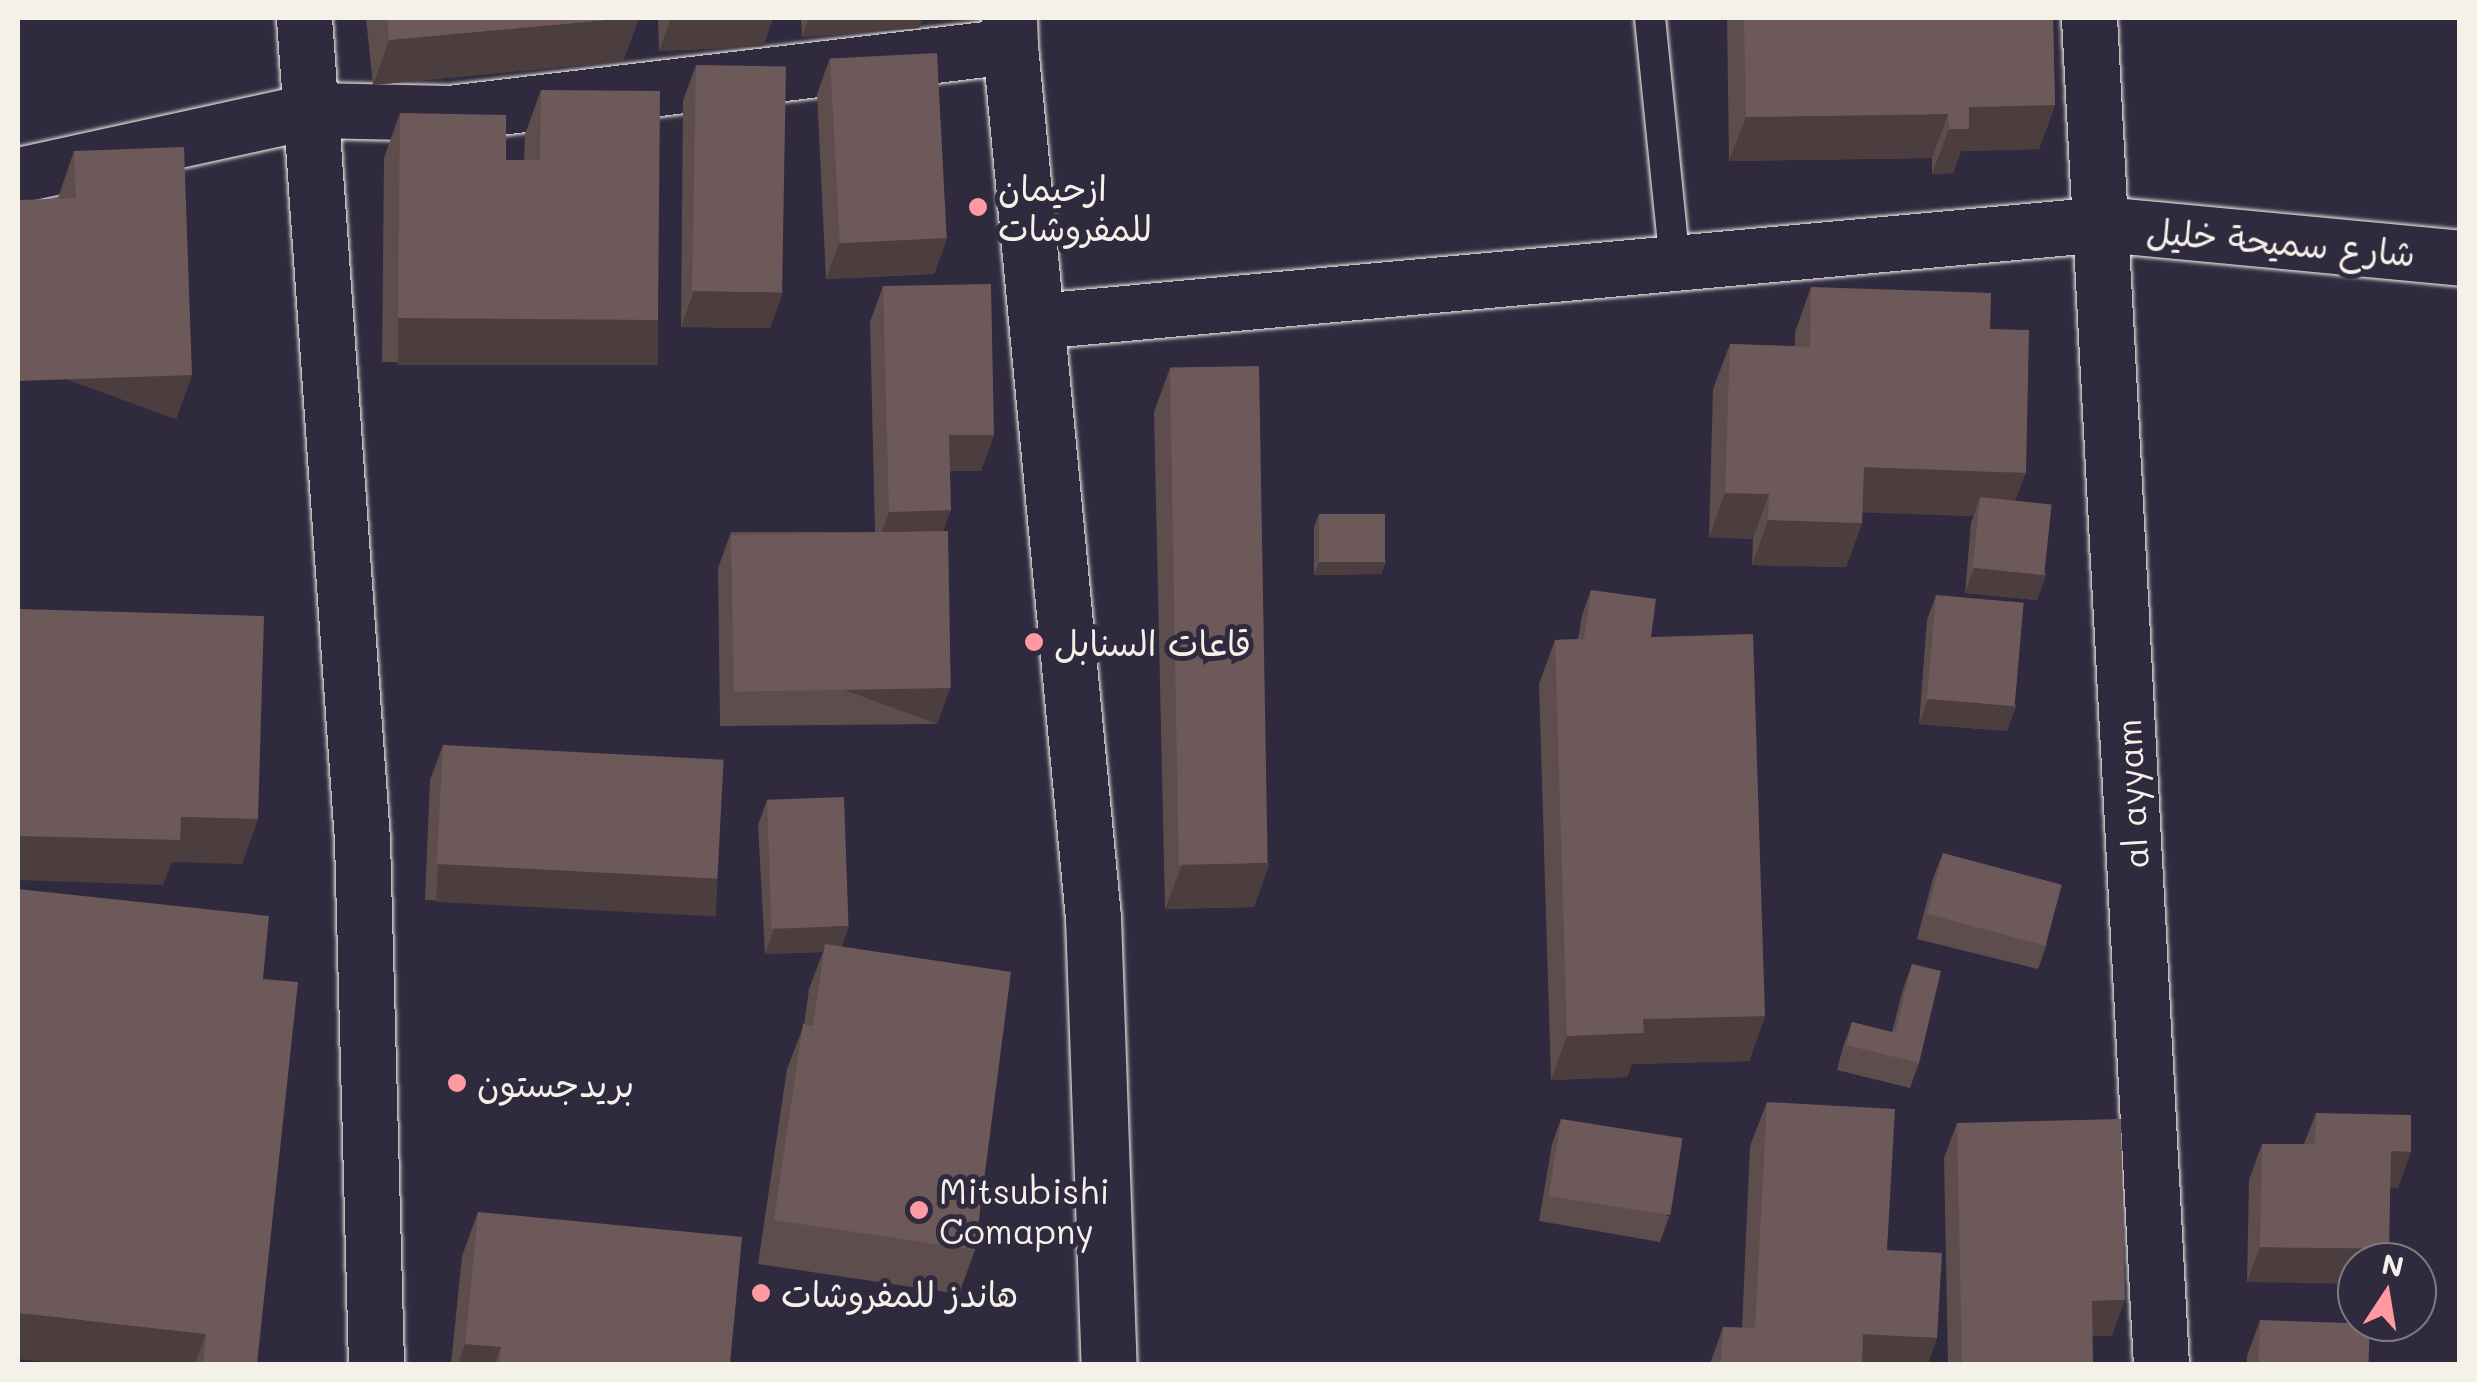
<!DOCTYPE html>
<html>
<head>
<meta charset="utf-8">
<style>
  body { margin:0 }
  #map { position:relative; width:2477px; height:1382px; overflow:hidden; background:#2f2a3d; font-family:Mali,"Playpen Sans Arabic",sans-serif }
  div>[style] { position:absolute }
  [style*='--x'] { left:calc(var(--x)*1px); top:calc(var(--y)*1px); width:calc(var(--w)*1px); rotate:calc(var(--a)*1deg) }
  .roads { filter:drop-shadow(0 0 2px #f4f1e8) drop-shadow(0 0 2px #f4f1e8) }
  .service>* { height:30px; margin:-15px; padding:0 15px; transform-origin:15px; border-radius:15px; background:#2f2a3d }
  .minor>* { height:55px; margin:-27.5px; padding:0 27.5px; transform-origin:27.5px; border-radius:27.5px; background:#2f2a3d }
  .wall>* { inset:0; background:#5e4d4d }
  .shaded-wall>* { inset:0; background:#4c3e3f; transform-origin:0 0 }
  .building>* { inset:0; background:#6d595a; transform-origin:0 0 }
  .dots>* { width:28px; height:28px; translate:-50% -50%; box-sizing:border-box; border:5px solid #2f2a3d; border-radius:50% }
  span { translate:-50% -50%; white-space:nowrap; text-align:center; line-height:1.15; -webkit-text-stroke:10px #2f2a3d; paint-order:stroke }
  .poi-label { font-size:35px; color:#f4f1e8 }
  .left { translate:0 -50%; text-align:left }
  .street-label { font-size:35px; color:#f4f1e8 }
  .frame { position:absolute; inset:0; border:20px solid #f4f1e8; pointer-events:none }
  .north { position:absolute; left:2337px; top:1242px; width:100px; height:100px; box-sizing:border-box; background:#2f2a3d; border:2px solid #7e7a81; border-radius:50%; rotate:12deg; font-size:28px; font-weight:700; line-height:40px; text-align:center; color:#f4f1e8 }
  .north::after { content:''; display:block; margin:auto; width:35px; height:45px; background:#ff9aa2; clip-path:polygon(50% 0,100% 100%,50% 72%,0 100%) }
</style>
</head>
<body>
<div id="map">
  <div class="roads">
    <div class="service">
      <div style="--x:1650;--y:18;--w:246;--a:84.2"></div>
    </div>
    <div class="minor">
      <div style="--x:304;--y:18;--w:824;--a:85.96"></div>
      <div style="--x:362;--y:840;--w:524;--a:88.47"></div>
      <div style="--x:2089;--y:18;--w:1348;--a:86.94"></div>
      <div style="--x:1010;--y:46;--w:875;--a:84.56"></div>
      <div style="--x:1093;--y:917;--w:447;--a:88"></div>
      <div style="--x:18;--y:175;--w:304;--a:-12.3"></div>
      <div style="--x:315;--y:110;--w:134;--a:1.3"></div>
      <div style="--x:449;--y:113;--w:565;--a:-6.81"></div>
      <div style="--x:1010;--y:46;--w:28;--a:-92"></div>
      <div style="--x:1037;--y:321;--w:1069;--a:-5.2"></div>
      <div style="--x:2102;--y:224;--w:360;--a:5.4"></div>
    </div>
  </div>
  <div class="wall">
    <div style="clip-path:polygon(366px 18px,639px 18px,623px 61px,373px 85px)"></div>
    <div style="clip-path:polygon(658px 18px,773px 18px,763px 46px,659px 51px)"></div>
    <div style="clip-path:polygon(801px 18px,923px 18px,919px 28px,802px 37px)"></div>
    <div style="clip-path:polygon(1727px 18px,2053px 18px,2055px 105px,2039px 149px,1961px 151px,1953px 173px,1932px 174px,1932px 158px,1729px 161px)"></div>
    <div style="clip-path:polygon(830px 58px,947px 238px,934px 274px,826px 279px,817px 94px)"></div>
    <div style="clip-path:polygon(696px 65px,783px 292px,770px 328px,681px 327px,683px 101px)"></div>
    <div style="clip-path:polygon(541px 90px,642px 365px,382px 362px,384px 158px,400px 113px,506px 160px,524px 160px,525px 134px)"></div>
    <div style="clip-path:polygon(74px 151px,192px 375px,176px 419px,58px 198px)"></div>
    <div style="clip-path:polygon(883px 286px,994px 435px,981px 471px,950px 471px,943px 531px,950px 688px,937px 724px,720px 726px,718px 568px,731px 532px,875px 532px,870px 322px)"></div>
    <div style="clip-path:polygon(1811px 287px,1990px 329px,2015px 501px,2046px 575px,2037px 600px,1965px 593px,1971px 522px,1974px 516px,1862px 512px,1862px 523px,1846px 567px,1752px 565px,1753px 539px,1709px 537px,1713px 389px,1730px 344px,1795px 346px,1795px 332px)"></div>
    <div style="clip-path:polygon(1170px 368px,1254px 907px,1165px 909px,1154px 412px)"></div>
    <div style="clip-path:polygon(1319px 514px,1386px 561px,1381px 574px,1314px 575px,1314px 527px)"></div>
    <div style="clip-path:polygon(1591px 590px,1651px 637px,1765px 1016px,1749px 1061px,1632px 1064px,1627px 1077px,1551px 1080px,1539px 684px,1555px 640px,1578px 639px,1582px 615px)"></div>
    <div style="clip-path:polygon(1936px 595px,2016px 706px,2007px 731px,1919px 724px,1927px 620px)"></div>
    <div style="clip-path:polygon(443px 745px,718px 877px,705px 913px,425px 900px,430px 780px)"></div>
    <div style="clip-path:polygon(767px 800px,842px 947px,975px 1250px,959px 1294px,758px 1264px,787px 1069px,804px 1025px,809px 989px,823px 952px,765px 954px,758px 825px)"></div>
    <div style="clip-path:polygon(1943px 853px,2047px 944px,2038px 969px,1917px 939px,1933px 878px)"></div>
    <div style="clip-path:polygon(1912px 964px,1919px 1063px,1910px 1088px,1837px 1070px,1843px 1047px,1852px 1022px,1892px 1032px,1903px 989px)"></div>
    <div style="clip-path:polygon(263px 979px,257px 1364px,62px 1364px)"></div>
    <div style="clip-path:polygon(1767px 1102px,1887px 1250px,1928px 1364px,1710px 1364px,1723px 1327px,1742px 1328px,1750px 1146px)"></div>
    <div style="clip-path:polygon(2316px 1113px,2398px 1188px,2390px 1187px,2247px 1282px,2249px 1180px,2262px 1144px,2304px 1144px)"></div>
    <div style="clip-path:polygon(1561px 1119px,1669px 1217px,1660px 1242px,1539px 1221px,1552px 1144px)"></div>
    <div style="clip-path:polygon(1957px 1123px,2112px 1336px,2092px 1336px,2092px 1364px,1948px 1364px,1944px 1158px)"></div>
    <div style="clip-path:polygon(478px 1212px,730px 1364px,451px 1364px,462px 1256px)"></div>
    <div style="clip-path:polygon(2260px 1320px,2369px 1364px,2247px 1364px,2247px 1356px)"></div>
  </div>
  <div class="shaded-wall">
    <div style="clip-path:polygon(629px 18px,639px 18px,623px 61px,373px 85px,389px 40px)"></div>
    <div style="clip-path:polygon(671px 18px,773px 18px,763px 46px,659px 51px)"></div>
    <div style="clip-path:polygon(809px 18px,923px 18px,919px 28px,802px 37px)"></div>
    <div style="clip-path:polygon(2055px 105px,2039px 149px,1961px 151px,1953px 173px,1932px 174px,1949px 129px,1969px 107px)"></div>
    <div style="clip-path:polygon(1948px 114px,1932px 158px,1729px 161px,1746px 117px)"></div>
    <div style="clip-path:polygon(947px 238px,934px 274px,826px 279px,839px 243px)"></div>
    <div style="clip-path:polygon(694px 291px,783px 292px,770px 328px,681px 327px)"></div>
    <div style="left:398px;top:318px;width:260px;height:47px"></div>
    <div style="left:192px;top:375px;width:47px;height:174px;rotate:110deg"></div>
    <div style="clip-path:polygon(949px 435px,994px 435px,981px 471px,936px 471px)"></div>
    <div style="clip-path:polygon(1864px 467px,2026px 473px,2009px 517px,1980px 497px,1974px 516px,1847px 512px)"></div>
    <div style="clip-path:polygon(1725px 493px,1769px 494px,1753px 539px,1709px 537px)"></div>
    <div style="clip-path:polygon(951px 510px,938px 546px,876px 548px,889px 512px)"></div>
    <div style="clip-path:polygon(1768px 520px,1862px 523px,1846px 567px,1752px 565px)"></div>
    <div style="clip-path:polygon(1386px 561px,1381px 574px,1314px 575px,1319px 562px)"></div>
    <div style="clip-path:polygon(1974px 568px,2046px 575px,2037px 600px,1965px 593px)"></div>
    <div style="left:950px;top:688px;width:38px;height:217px;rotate:110deg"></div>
    <div style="clip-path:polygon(1928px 699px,2016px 706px,2007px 731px,1919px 724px)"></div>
    <div style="clip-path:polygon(181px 817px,258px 819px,242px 864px,172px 862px,163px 885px,18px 880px,18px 836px)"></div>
    <div style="clip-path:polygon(1270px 863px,1254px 907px,1165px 909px,1182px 865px)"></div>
    <div style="left:438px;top:864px;width:280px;height:38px;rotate:3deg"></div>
    <div style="clip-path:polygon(849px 926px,840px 951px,825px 944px,823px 952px,765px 954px,774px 929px)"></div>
    <div style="clip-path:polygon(1765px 1016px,1749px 1061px,1632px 1064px,1627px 1077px,1551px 1080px,1567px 1036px,1643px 1019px)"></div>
    <div style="clip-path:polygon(2391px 1151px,2411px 1152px,2398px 1188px,2378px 1187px)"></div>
    <div style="clip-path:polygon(2260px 1247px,2389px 1249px,2385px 1262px,2357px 1262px,2357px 1284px,2247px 1282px)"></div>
    <div style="clip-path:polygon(2125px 1300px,2112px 1336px,2079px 1336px,2092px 1301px)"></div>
    <div style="clip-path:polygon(18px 1313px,206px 1334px,195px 1364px,62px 1364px,18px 1359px)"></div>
    <div style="clip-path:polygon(1863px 1334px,1937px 1338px,1928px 1364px,1852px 1364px)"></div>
    <div style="clip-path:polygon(465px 1344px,501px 1347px,495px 1364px,458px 1364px)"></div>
    <div style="clip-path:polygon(2093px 1362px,2092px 1364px,1969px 1364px)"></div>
  </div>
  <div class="building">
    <div style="clip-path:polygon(387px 18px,629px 18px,389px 40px)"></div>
    <div style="clip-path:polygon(1744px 18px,2053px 18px,2055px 105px,1969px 107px,1969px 129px,1949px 129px,1948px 114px,1746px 117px)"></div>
    <div style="left:937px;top:53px;width:185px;height:107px;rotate:87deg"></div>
    <div style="left:696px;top:65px;width:90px;height:226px;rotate:1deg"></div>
    <div style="clip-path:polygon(541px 90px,660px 91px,658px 320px,398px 318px,400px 113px,506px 115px,506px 160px,540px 160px)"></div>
    <div style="clip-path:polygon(184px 147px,192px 375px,18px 381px,18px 200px,76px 198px,74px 151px)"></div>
    <div style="clip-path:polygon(991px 284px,994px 435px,949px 435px,951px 510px,889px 512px,883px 286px)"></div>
    <div style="clip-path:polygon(1811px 287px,1991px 293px,1990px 329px,2029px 330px,2026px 473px,1864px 467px,1862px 523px,1768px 520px,1769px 494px,1725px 493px,1730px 344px,1810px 347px)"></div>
    <div style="left:1259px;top:366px;width:497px;height:89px;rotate:89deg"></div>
    <div style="left:1980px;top:497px;width:72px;height:71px;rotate:6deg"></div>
    <div style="left:1319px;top:514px;width:66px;height:48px"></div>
    <div style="left:948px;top:531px;width:157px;height:217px;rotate:89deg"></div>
    <div style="clip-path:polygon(1591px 590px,1656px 599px,1651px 637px,1584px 639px)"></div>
    <div style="left:1936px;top:595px;width:88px;height:104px;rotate:5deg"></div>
    <div style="clip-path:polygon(18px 609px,264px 616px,258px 819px,181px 817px,180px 840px,18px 836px)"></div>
    <div style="clip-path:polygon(1753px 634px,1765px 1016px,1643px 1019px,1644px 1033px,1567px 1036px,1555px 640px)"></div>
    <div style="left:443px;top:745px;width:281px;height:119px;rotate:3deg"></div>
    <div style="left:844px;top:797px;width:129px;height:77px;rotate:88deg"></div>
    <div style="left:1943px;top:853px;width:123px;height:63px;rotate:15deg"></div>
    <div style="clip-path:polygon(18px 889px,269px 916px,263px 979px,298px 982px,257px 1364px,203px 1364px,206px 1334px,18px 1313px)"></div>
    <div style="clip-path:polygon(825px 944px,1011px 972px,975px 1250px,774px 1220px,803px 1024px,813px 1026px)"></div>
    <div style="clip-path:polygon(1912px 964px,1941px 971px,1919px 1063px,1846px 1045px,1852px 1022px,1895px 1033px)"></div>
    <div style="clip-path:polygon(1767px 1102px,1895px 1109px,1887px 1250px,1942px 1253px,1937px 1338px,1863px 1334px,1862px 1364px,1754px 1364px,1721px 1363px,1723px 1327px,1755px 1328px)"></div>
    <div style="clip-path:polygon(2316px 1113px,2411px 1115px,2411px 1152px,2391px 1151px,2389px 1249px,2260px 1247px,2262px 1144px,2315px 1144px)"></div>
    <div style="left:1561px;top:1119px;width:123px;height:78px;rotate:9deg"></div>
    <div style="clip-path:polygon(2121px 1119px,2125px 1300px,2092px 1301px,2093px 1362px,1962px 1364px,1957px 1123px)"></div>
    <div style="clip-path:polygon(478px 1212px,742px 1237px,730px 1364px,499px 1364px,501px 1347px,465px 1344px)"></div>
    <div style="left:2260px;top:1320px;width:110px;height:44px;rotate:2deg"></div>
  </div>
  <div class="dots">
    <div style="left:978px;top:207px;background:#ff9aa2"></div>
    <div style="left:1034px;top:642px;background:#ff9aa2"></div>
    <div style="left:457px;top:1083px;background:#ff9aa2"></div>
    <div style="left:919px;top:1210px;background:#ff9aa2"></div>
    <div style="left:761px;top:1293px;background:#ff9aa2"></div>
  </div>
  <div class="poi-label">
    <span class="left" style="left:998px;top:207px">ازحيمان<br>للمفروشات</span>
    <span class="left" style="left:1054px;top:642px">قاعات السنابل</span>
    <span class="left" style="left:477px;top:1083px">بريدجستون</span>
    <span class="left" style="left:939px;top:1210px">Mitsubishi<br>Comapny</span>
    <span class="left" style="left:781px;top:1293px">هاندز للمفروشات</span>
  </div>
  <div class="street-label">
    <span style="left:2281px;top:241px;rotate:5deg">شارع سميحة خليل</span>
    <span style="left:2131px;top:794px;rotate:-93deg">al ayyam</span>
  </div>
  <div class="frame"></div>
  <div class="north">N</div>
</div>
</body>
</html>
